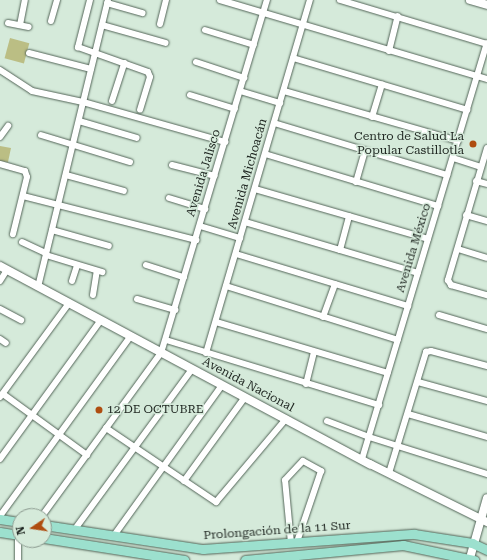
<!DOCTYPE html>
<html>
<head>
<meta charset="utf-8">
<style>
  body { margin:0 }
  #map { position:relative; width:487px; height:560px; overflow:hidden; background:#d5eada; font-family:"Roboto Serif",serif }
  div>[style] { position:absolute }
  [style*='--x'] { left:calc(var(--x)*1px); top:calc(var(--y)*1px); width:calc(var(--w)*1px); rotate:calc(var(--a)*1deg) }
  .green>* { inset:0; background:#bbbe84; transform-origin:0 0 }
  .roads { filter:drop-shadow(0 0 1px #536558) drop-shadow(0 0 1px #536558) }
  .street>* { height:6px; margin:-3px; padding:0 3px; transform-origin:3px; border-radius:3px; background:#fff }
  .secondary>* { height:8px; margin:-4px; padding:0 4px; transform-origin:4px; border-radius:4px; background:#fff }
  .primary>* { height:9px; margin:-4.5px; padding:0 4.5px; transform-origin:4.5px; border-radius:4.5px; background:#9ce0ce }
  .dots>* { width:11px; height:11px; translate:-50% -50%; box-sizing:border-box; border:2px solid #d5eada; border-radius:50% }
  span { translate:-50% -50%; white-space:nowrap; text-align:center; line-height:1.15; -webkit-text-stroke:3px #d5eada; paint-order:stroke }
  .poi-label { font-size:12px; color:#1e2520 }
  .right { translate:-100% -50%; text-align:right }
  .left { translate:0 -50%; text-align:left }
  .street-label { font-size:12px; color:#1e2520 }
  .north { position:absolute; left:12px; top:508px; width:40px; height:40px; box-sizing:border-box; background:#d5eada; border:1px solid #8c9b90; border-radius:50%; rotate:257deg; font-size:11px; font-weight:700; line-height:16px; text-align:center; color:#1e2520 }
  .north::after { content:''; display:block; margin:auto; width:14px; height:18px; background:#af4d10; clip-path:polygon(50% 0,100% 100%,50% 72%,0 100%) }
</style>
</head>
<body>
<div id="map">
  <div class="green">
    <div style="left:10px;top:38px;width:20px;height:21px;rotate:15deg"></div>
    <div style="clip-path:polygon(0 146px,11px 148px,8px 162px,0 161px)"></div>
  </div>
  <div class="roads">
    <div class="street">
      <div style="--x:90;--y:0;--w:49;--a:104.3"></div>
      <div style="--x:78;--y:47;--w:74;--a:19.7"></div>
      <div style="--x:148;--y:72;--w:5;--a:68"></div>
      <div style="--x:150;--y:77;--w:34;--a:107"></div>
      <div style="--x:220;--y:0;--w:278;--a:16.5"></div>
      <div style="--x:340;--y:0;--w:153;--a:16.7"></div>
      <div style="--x:107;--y:3;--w:37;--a:16"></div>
      <div style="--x:51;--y:21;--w:22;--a:-74"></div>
      <div style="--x:8;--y:23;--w:21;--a:11"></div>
      <div style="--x:160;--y:24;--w:25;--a:-76"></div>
      <div style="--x:20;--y:25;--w:25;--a:-79"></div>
      <div style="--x:102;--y:25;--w:66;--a:15.7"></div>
      <div style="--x:205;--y:30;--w:51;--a:17"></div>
      <div style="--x:389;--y:51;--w:36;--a:-76"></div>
      <div style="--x:29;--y:53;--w:64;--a:14.5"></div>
      <div style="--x:293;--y:58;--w:182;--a:16.6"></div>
      <div style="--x:196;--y:62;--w:51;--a:18.4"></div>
      <div style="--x:0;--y:70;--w:38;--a:33"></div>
      <div style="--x:32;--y:91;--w:52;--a:12.2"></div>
      <div style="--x:83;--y:102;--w:148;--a:15.7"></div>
      <div style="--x:240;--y:91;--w:42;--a:16.7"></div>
      <div style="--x:284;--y:91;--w:181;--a:16"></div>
      <div style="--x:190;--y:95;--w:47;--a:17.3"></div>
      <div style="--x:112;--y:101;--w:40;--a:-72"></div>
      <div style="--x:372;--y:117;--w:34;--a:-73"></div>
      <div style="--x:79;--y:121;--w:60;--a:16.3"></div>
      <div style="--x:274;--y:123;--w:181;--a:16.7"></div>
      <div style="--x:41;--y:135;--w:93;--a:16.9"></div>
      <div style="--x:0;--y:137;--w:14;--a:-54"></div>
      <div style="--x:487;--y:148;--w:138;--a:106.5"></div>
      <div style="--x:448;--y:280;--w:6;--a:59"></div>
      <div style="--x:451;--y:285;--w:37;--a:16"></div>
      <div style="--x:265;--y:154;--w:181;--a:16.7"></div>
      <div style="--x:453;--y:158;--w:29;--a:18"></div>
      <div style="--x:0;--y:164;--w:26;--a:16"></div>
      <div style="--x:25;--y:171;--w:6;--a:72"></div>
      <div style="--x:27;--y:177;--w:59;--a:103.8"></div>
      <div style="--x:172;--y:165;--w:44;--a:14.3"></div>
      <div style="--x:66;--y:175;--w:60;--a:15.4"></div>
      <div style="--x:476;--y:181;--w:11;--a:15"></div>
      <div style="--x:356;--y:182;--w:32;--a:-74"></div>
      <div style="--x:255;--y:189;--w:180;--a:16.1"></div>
      <div style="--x:23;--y:196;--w:179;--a:14.3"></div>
      <div style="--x:169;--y:198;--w:38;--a:17"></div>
      <div style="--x:466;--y:215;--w:22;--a:16"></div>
      <div style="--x:245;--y:222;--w:180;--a:16.4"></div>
      <div style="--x:200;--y:226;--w:42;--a:16.7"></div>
      <div style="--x:52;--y:230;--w:59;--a:15.7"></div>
      <div style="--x:22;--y:242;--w:26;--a:25"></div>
      <div style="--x:458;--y:249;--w:30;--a:17"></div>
      <div style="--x:340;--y:250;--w:35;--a:-75"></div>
      <div style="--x:236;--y:254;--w:180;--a:16.8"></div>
      <div style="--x:46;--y:255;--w:59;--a:16.9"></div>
      <div style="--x:146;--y:265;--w:40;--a:18"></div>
      <div style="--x:0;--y:281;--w:13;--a:-58"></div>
      <div style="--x:72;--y:281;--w:16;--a:-72"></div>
      <div style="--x:226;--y:286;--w:180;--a:17.4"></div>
      <div style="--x:38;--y:287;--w:295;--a:-76.3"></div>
      <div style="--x:93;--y:295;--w:24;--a:-81"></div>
      <div style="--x:137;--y:299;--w:40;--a:16"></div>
      <div style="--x:0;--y:309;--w:24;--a:28"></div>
      <div style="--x:439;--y:315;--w:50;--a:16.3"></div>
      <div style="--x:323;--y:317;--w:35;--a:-70"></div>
      <div style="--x:216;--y:322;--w:179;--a:16.5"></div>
      <div style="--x:0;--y:339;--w:7;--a:34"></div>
      <div style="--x:166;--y:340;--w:223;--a:17"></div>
      <div style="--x:206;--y:353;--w:368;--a:-73.6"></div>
      <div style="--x:418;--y:382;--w:72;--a:15.4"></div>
      <div style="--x:306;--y:384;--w:33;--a:-76"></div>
      <div style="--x:3;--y:394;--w:104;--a:36"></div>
      <div style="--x:0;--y:397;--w:117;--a:-53.7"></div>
      <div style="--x:408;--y:414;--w:82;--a:16.2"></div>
      <div style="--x:327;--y:421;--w:45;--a:20.9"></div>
      <div style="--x:369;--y:437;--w:124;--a:17.4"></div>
      <div style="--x:106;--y:428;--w:133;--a:33.9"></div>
      <div style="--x:216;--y:502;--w:109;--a:-49.9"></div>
      <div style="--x:0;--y:459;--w:172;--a:-54"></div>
      <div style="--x:362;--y:459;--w:434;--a:-73.3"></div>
      <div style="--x:389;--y:473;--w:127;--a:-73"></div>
      <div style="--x:426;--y:352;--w:5;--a:-11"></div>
      <div style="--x:431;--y:351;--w:58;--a:15"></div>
      <div style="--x:184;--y:481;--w:104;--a:-54"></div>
      <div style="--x:0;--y:516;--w:223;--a:-54"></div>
      <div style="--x:42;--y:516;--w:202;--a:-53.9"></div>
      <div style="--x:161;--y:353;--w:369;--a:-73.3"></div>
      <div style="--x:75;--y:529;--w:198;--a:-53.8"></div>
      <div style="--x:115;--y:534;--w:183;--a:-54.3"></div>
      <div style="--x:291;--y:543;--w:63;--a:-95.4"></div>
      <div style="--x:285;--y:480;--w:26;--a:-47"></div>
      <div style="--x:303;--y:461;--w:21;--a:29"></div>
      <div style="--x:321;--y:471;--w:75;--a:108.7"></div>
      <div style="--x:18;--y:560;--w:38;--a:-90"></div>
    </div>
    <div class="secondary">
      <div style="--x:470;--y:0;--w:18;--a:16"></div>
      <div style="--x:0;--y:266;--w:420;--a:28.2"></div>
      <div style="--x:370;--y:464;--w:131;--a:26.4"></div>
      <div style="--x:470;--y:558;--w:62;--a:-74.2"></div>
    </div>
    <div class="primary">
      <div style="--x:0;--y:519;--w:20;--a:9"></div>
      <div style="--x:44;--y:525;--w:161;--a:8.6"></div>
      <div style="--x:203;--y:549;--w:212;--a:-4.1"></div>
      <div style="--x:414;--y:534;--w:59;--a:8.8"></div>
      <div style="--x:472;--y:543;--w:17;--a:25"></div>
      <div style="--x:0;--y:532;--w:20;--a:9"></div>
      <div style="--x:44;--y:538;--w:142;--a:8.9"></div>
      <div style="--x:245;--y:560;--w:159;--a:-5.4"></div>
      <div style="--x:403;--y:545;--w:73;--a:11.9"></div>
    </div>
  </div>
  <div class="dots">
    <div style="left:473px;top:144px;background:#af4d10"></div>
    <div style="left:99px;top:410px;background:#af4d10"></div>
  </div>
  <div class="poi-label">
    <span class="right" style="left:464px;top:144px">Centro de Salud La<br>Popular Castillotla</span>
    <span class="left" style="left:107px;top:410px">12 DE OCTUBRE</span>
  </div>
  <div class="street-label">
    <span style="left:204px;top:173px;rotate:-73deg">Avenida Jalisco</span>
    <span style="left:248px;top:174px;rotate:-74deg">Avenida Michoacán</span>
    <span style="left:414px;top:248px;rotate:-73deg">Avenida México</span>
    <span style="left:248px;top:385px;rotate:28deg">Avenida Nacional</span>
    <span style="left:277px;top:531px;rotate:-4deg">Prolongación de la 11 Sur</span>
  </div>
  <div class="north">N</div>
</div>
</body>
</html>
